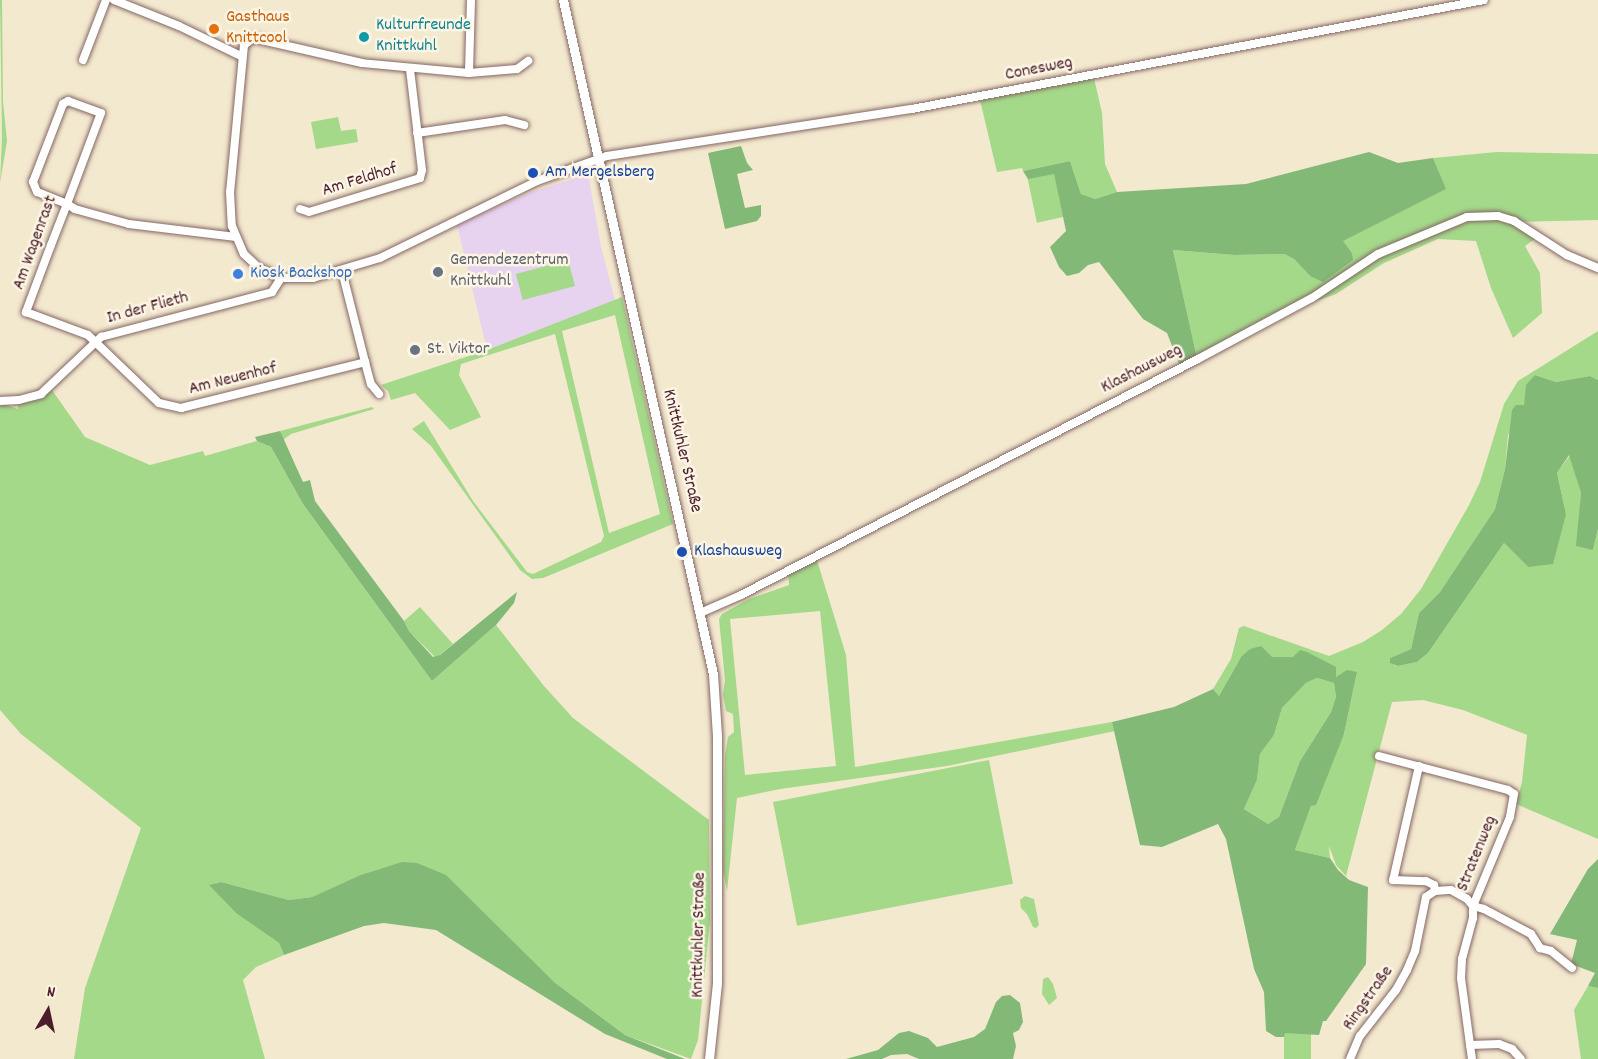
<!DOCTYPE html>
<html>
<head>
<meta charset="utf-8">
<style>
  body { margin:0 }
  #map { position:relative; width:1598px; height:1059px; overflow:hidden; background:#f3e9cf; font-family:Dekko,sans-serif }
  div>[style] { position:absolute }
  [style*='--x'] { left:calc(var(--x)*1px); top:calc(var(--y)*1px); width:calc(var(--w)*1px); rotate:calc(var(--a)*1deg) }
  .built>* { inset:0; background:#e7d2ef }
  .green>* { inset:0; background:#a4d98a; transform-origin:0 0 }
  .forest>* { inset:0; background:#83b976 }
  .roads { filter:drop-shadow(0 0 2px #856664) drop-shadow(0 0 2px #856664) }
  .minor>* { height:8px; margin:-4px; padding:0 4px; transform-origin:4px; border-radius:4px; background:#fff }
  .tertiary>* { height:9px; margin:-4.5px; padding:0 4.5px; transform-origin:4.5px; border-radius:4.5px; background:#fff }
  .dots>* { width:16px; height:16px; translate:-50% -50%; box-sizing:border-box; border:3px solid #fcf5e5; border-radius:50% }
  span { translate:-50% -50%; white-space:nowrap; text-align:center; line-height:1.15; -webkit-text-stroke:5px #fcf5e5; paint-order:stroke }
  .food-label { font-size:18px; color:#c56008 }
  .left { translate:0 -50%; text-align:left }
  .culture-label { font-size:18px; color:#0d838f }
  .street-label { font-size:18px; color:#4a1f2b }
  .transit-label { font-size:18px; color:#164399 }
  .worship-label { font-size:18px; color:#5b616d }
  .shop-label { font-size:18px; color:#366cbe }
  .north { position:absolute; left:18px; top:981px; width:60px; height:60px; -webkit-text-stroke:4px #fcf5e5; paint-order:stroke; rotate:9deg; font-size:16px; font-weight:700; line-height:24px; text-align:center; color:#4a1f2b }
  .north::after { content:''; display:block; margin:auto; width:21px; height:27px; background:#4a1f2b; clip-path:polygon(50% 0,100% 100%,50% 72%,0 100%) }
</style>
</head>
<body>
<div id="map">
  <div class="built">
    <div style="clip-path:polygon(579px 177px,589px 179px,601px 247px,615px 300px,487px 350px,457px 225px,529px 193px)"></div>
  </div>
  <div class="green">
    <div style="clip-path:polygon(0 0,2px 0,3px 101px,7px 141px,0 183px,2px 138px)"></div>
    <div style="clip-path:polygon(1094px 78px,1102px 113px,1105px 164px,1117px 192px,1095px 199px,1081px 194px,1070px 161px,1023px 171px,1022px 168px,997px 172px,980px 100px)"></div>
    <div style="clip-path:polygon(338px 117px,341px 131px,356px 129px,358px 142px,316px 149px,311px 122px)"></div>
    <div style="clip-path:polygon(1497px 152px,1598px 154px,1598px 220px,1519px 222px,1483px 214px,1398px 243px,1311px 298px,1197px 358px,1173px 250px,1234px 255px,1286px 254px,1294px 259px,1310px 276px,1352px 253px,1342px 241px,1445px 189px,1433px 158px)"></div>
    <div style="left:1054px;top:173px;width:45px;height:27px;rotate:78deg"></div>
    <div style="clip-path:polygon(1476px 217px,1514px 222px,1535px 239px,1525px 246px,1540px 273px,1542px 313px,1513px 338px,1491px 288px,1476px 241px,1438px 239px,1384px 263px,1336px 294px,1308px 304px,1379px 255px)"></div>
    <div style="left:568px;top:260px;width:27px;height:54px;rotate:75deg"></div>
    <div style="clip-path:polygon(evenodd,622px 297px,673px 524px,543px 578px,532px 579px,520px 570px,431px 446px,412px 429px,424px 421px,473px 501px,527px 572px,533px 574px,601px 542px,604px 536px,555px 334px,461px 364px,459px 375px,481px 417px,450px 430px,415px 393px,391px 400px,388px 391px,381px 385px,487px 350px,622px 297px,615px 315px,660px 514px,609px 533px,562px 331px,615px 315px)"></div>
    <div style="clip-path:polygon(1598px 331px,1598px 380px,1590px 376px,1556px 382px,1535px 375px,1524px 405px,1508px 435px,1505px 469px,1495px 509px,1440px 592px,1419px 613px,1411px 649px,1390px 658px,1394px 665px,1398px 666px,1417px 662px,1428px 653px,1504px 543px,1528px 567px,1566px 514px,1557px 473px,1570px 455px,1581px 493px,1580px 512px,1593px 550px,1598px 529px,1598px 839px,1516px 804px,1522px 782px,1527px 735px,1463px 710px,1423px 700px,1392px 702px,1346px 876px,1336px 865px,1329px 846px,1330px 858px,1295px 850px,1311px 806px,1344px 734px,1357px 672px,1336px 677px,1335px 672px,1293px 657px,1241px 657px,1219px 696px,1213px 689px,1231px 659px,1239px 628px,1244px 626px,1329px 656px,1363px 642px,1382px 630px,1401px 614px,1421px 589px,1469px 505px,1480px 482px,1504px 404px,1518px 381px)"></div>
    <div style="clip-path:polygon(52px 390px,85px 437px,150px 465px,203px 451px,205px 456px,257px 441px,271px 447px,303px 504px,432px 681px,496px 625px,544px 686px,573px 718px,709px 820px,710px 921px,698px 1040px,691px 1059px,625px 1035px,554px 982px,358px 876px,312px 897px,289px 900px,221px 882px,210px 885px,237px 914px,279px 943px,284px 955px,256px 967px,243px 980px,265px 1059px,74px 1059px,85px 988px,141px 828px,21px 734px,0 710px,0 403px,18px 409px,18px 404px)"></div>
    <div style="clip-path:polygon(372px 407px,374px 409px,291px 434px,283px 440px,280px 431px)"></div>
    <div style="clip-path:polygon(evenodd,816px 557px,846px 655px,855px 767px,1112px 722px,1115px 731px,947px 766px,780px 789px,737px 798px,727px 891px,723px 870px,725px 756px,728px 737px,734px 732px,733px 714px,726px 711px,723px 694px,725px 680px,719px 619px,722px 614px,749px 599px,789px 585px,788px 572px,816px 557px,820px 611px,836px 766px,745px 775px,730px 619px,820px 611px)"></div>
    <div style="clip-path:polygon(420px 607px,453px 644px,436px 658px,409px 631px,404px 621px)"></div>
    <div style="clip-path:polygon(1317px 678px,1334px 683px,1336px 697px,1331px 712px,1300px 761px,1279px 817px,1268px 824px,1244px 809px,1257px 780px,1260px 754px,1274px 735px,1282px 708px,1306px 683px)"></div>
    <div style="left:989px;top:760px;width:126px;height:220px;rotate:79deg"></div>
    <div style="clip-path:polygon(1025px 896px,1034px 899px,1039px 925px,1036px 928px,1033px 927px,1027px 914px,1021px 908px,1020px 900px)"></div>
    <div style="clip-path:polygon(1048px 977px,1053px 984px,1057px 998px,1049px 1005px,1042px 994px,1043px 979px)"></div>
    <div style="clip-path:polygon(1588px 986px,1598px 988px,1598px 1059px,1581px 1059px,1574px 1010px)"></div>
    <div style="left:1284px;top:1033px;width:27px;height:26px"></div>
  </div>
  <div class="forest">
    <div style="clip-path:polygon(741px 146px,747px 163px,753px 170px,737px 174px,745px 208px,761px 205px,761px 216px,757px 221px,725px 229px,708px 153px)"></div>
    <div style="clip-path:polygon(1369px 152px,1398px 163px,1433px 158px,1446px 189px,1343px 241px,1352px 253px,1353px 260px,1323px 282px,1310px 276px,1294px 259px,1285px 254px,1234px 255px,1173px 250px,1197px 358px,1180px 366px,1167px 333px,1143px 319px,1099px 262px,1088px 265px,1079px 273px,1067px 276px,1059px 267px,1050px 247px,1066px 231px,1054px 174px,1028px 179px,1023px 171px,1070px 161px,1081px 194px,1095px 199px,1117px 192px,1246px 184px)"></div>
    <div style="clip-path:polygon(1535px 375px,1556px 382px,1590px 376px,1598px 380px,1598px 529px,1593px 550px,1576px 546px,1581px 493px,1569px 455px,1557px 473px,1566px 514px,1553px 564px,1528px 567px,1504px 543px,1428px 653px,1417px 662px,1398px 666px,1390px 663px,1390px 658px,1411px 649px,1419px 613px,1440px 592px,1495px 509px,1505px 469px,1512px 410px,1516px 405px,1524px 405px,1526px 385px)"></div>
    <div style="clip-path:polygon(280px 431px,303px 482px,310px 480px,315px 501px,404px 621px,409px 631px,433px 657px,440px 655px,517px 592px,514px 603px,496px 625px,432px 681px,303px 504px,271px 447px,257px 441px,255px 437px)"></div>
    <div style="clip-path:polygon(evenodd,1261px 646px,1272px 657px,1293px 657px,1300px 650px,1307px 652px,1336px 667px,1336px 677px,1347px 670px,1357px 672px,1344px 734px,1316px 805px,1311px 806px,1295px 850px,1330px 858px,1338px 870px,1349px 880px,1368px 887px,1366px 964px,1326px 1021px,1323px 1021px,1319px 1035px,1285px 1033px,1284px 1037px,1276px 1037px,1266px 1031px,1264px 992px,1254px 969px,1226px 839px,1218px 824px,1162px 847px,1140px 845px,1112px 722px,1174px 707px,1213px 689px,1219px 696px,1241px 657px,1250px 649px,1261px 646px,1317px 678px,1334px 683px,1336px 697px,1331px 712px,1300px 761px,1279px 817px,1268px 824px,1244px 809px,1257px 780px,1260px 754px,1274px 735px,1282px 708px,1306px 683px,1317px 678px)"></div>
    <div style="clip-path:polygon(1598px 859px,1598px 988px,1588px 986px,1595px 973px,1571px 964px,1577px 940px,1550px 934px,1588px 869px)"></div>
    <div style="clip-path:polygon(402px 862px,417px 863px,446px 875px,554px 982px,625px 1035px,685px 1059px,667px 1059px,605px 1034px,436px 930px,384px 923px,364px 926px,284px 955px,279px 943px,237px 914px,209px 885px,221px 882px,289px 900px,312px 897px,358px 876px)"></div>
    <div style="clip-path:polygon(1010px 995px,1020px 1003px,1023px 1022px,1019px 1030px,1013px 1033px,1016px 1046px,1013px 1059px,919px 1059px,907px 1054px,891px 1055px,882px 1059px,846px 1059px,878px 1050px,899px 1033px,909px 1031px,928px 1038px,937px 1047px,974px 1037px,985px 1029px,996px 1002px,1002px 996px)"></div>
  </div>
  <div class="roads">
    <div class="minor">
      <div style="--x:114;--y:0;--w:70;--a:21.8"></div>
      <div style="--x:179;--y:26;--w:69;--a:25.8"></div>
      <div style="--x:471;--y:0;--w:73;--a:91.6"></div>
      <div style="--x:469;--y:73;--w:48;--a:-4.8"></div>
      <div style="--x:517;--y:69;--w:14;--a:-36"></div>
      <div style="--x:83;--y:60;--w:64;--a:-69"></div>
      <div style="--x:469;--y:73;--w:107;--a:-174.7"></div>
      <div style="--x:362;--y:63;--w:112;--a:-167.1"></div>
      <div style="--x:253;--y:38;--w:11;--a:142"></div>
      <div style="--x:244;--y:45;--w:148;--a:95.4"></div>
      <div style="--x:230;--y:192;--w:34;--a:87"></div>
      <div style="--x:232;--y:226;--w:30;--a:67"></div>
      <div style="--x:244;--y:254;--w:21;--a:43"></div>
      <div style="--x:259;--y:268;--w:24;--a:24"></div>
      <div style="--x:281;--y:278;--w:32;--a:0"></div>
      <div style="--x:313;--y:278;--w:70;--a:-16.6"></div>
      <div style="--x:380;--y:258;--w:175;--a:-26.1"></div>
      <div style="--x:537;--y:181;--w:74;--a:-19.7"></div>
      <div style="--x:607;--y:156;--w:309;--a:-8.8"></div>
      <div style="--x:912;--y:109;--w:582;--a:-10.79"></div>
      <div style="--x:417;--y:133;--w:89;--a:-8.4"></div>
      <div style="--x:505;--y:120;--w:20;--a:15"></div>
      <div style="--x:300;--y:209;--w:9;--a:18"></div>
      <div style="--x:309;--y:212;--w:116;--a:-17"></div>
      <div style="--x:420;--y:178;--w:8;--a:-76"></div>
      <div style="--x:422;--y:170;--w:102;--a:-96.8"></div>
      <div style="--x:236;--y:237;--w:108;--a:-173.1"></div>
      <div style="--x:129;--y:224;--w:56;--a:-164.5"></div>
      <div style="--x:75;--y:209;--w:9;--a:-148"></div>
      <div style="--x:67;--y:204;--w:32;--a:-158"></div>
      <div style="--x:37;--y:192;--w:11;--a:-112"></div>
      <div style="--x:33;--y:182;--w:84;--a:-69"></div>
      <div style="--x:63;--y:104;--w:6;--a:-31"></div>
      <div style="--x:68;--y:101;--w:35;--a:20"></div>
      <div style="--x:101;--y:113;--w:97;--a:110.5"></div>
      <div style="--x:67;--y:204;--w:44;--a:111.3"></div>
      <div style="--x:51;--y:245;--w:72;--a:110.5"></div>
      <div style="--x:26;--y:312;--w:66;--a:20.4"></div>
      <div style="--x:88;--y:335;--w:98;--a:43.8"></div>
      <div style="--x:159;--y:403;--w:23;--a:13"></div>
      <div style="--x:181;--y:408;--w:190;--a:-14"></div>
      <div style="--x:365;--y:362;--w:94;--a:-104.2"></div>
      <div style="--x:365;--y:362;--w:23;--a:75"></div>
      <div style="--x:371;--y:384;--w:13;--a:51"></div>
      <div style="--x:0;--y:401;--w:19;--a:-3"></div>
      <div style="--x:19;--y:400;--w:23;--a:-15"></div>
      <div style="--x:41;--y:394;--w:83;--a:-43.5"></div>
      <div style="--x:101;--y:337;--w:177;--a:-14.7"></div>
      <div style="--x:272;--y:292;--w:17;--a:-57"></div>
      <div style="--x:700;--y:613;--w:45;--a:-23.7"></div>
      <div style="--x:741;--y:595;--w:514;--a:-27.31"></div>
      <div style="--x:1198;--y:359;--w:129;--a:-28.2"></div>
      <div style="--x:1312;--y:298;--w:79;--a:-33.7"></div>
      <div style="--x:1378;--y:254;--w:96;--a:-22.6"></div>
      <div style="--x:1467;--y:217;--w:31;--a:-2"></div>
      <div style="--x:1498;--y:216;--w:17;--a:17"></div>
      <div style="--x:1514;--y:221;--w:63;--a:32.7"></div>
      <div style="--x:1567;--y:255;--w:34;--a:23"></div>
      <div style="--x:1379;--y:756;--w:133;--a:14.8"></div>
      <div style="--x:1508;--y:790;--w:7;--a:34"></div>
      <div style="--x:1514;--y:794;--w:23;--a:100"></div>
      <div style="--x:1510;--y:817;--w:96;--a:112.6"></div>
      <div style="--x:1473;--y:906;--w:12;--a:90"></div>
      <div style="--x:1473;--y:918;--w:42;--a:105"></div>
      <div style="--x:1462;--y:959;--w:19;--a:93"></div>
      <div style="--x:1461;--y:978;--w:82;--a:82.3"></div>
      <div style="--x:1419;--y:766;--w:117;--a:102.8"></div>
      <div style="--x:1393;--y:880;--w:33;--a:2"></div>
      <div style="--x:1426;--y:881;--w:9;--a:27"></div>
      <div style="--x:1434;--y:885;--w:6;--a:81"></div>
      <div style="--x:1470;--y:1045;--w:29;--a:-2"></div>
      <div style="--x:1499;--y:1044;--w:14;--a:21"></div>
      <div style="--x:1512;--y:1049;--w:13;--a:48"></div>
      <div style="--x:1350;--y:1059;--w:25;--a:-67"></div>
      <div style="--x:1360;--y:1036;--w:58;--a:-52"></div>
      <div style="--x:1396;--y:990;--w:23;--a:-61"></div>
      <div style="--x:1407;--y:970;--w:21;--a:-67"></div>
      <div style="--x:1415;--y:951;--w:55;--a:-78.5"></div>
      <div style="--x:1426;--y:897;--w:11;--a:-34"></div>
      <div style="--x:1435;--y:891;--w:16;--a:-4"></div>
      <div style="--x:1451;--y:890;--w:18;--a:29"></div>
      <div style="--x:1467;--y:899;--w:9;--a:49"></div>
      <div style="--x:1473;--y:906;--w:11;--a:15"></div>
      <div style="--x:1484;--y:909;--w:53;--a:28"></div>
      <div style="--x:1531;--y:934;--w:17;--a:57"></div>
      <div style="--x:1540;--y:948;--w:11;--a:15"></div>
      <div style="--x:1551;--y:951;--w:27;--a:39"></div>
    </div>
    <div class="tertiary">
      <div style="--x:563;--y:0;--w:690;--a:77.45"></div>
      <div style="--x:713;--y:674;--w:62;--a:86.3"></div>
      <div style="--x:717;--y:736;--w:247;--a:90"></div>
      <div style="--x:717;--y:983;--w:76;--a:96"></div>
    </div>
  </div>
  <div class="dots">
    <div style="left:214px;top:29px;background:#e8710a"></div>
    <div style="left:364px;top:37px;background:#0f9aa8"></div>
    <div style="left:533px;top:173px;background:#1a4fb4"></div>
    <div style="left:438px;top:272px;background:#6b7280"></div>
    <div style="left:238px;top:274px;background:#3f7fe0"></div>
    <div style="left:415px;top:350px;background:#6b7280"></div>
    <div style="left:682px;top:552px;background:#1a4fb4"></div>
  </div>
  <div class="food-label">
    <span class="left" style="left:226px;top:29px">Gasthaus<br>Knittcool</span>
  </div>
  <div class="culture-label">
    <span class="left" style="left:376px;top:37px">Kulturfreunde<br>Knittkuhl</span>
  </div>
  <div class="street-label">
    <span style="left:1039px;top:70px;rotate:-11deg">Conesweg</span>
    <span style="left:360px;top:181px;rotate:-17deg">Am Feldhof</span>
    <span style="left:36px;top:243px;rotate:-70deg">Am Wagenrast</span>
    <span style="left:148px;top:309px;rotate:-15deg">In der Flieth</span>
    <span style="left:1142px;top:370px;rotate:-27deg">Klashausweg</span>
    <span style="left:233px;top:380px;rotate:-14deg">Am Neuenhof</span>
    <span style="left:681px;top:451px;rotate:77deg">Knittkuhler Straße</span>
    <span style="left:1478px;top:854px;rotate:-68deg">Stratenweg</span>
    <span style="left:700px;top:935px;rotate:-89deg">Knittkuhler Straße</span>
    <span style="left:1369px;top:999px;rotate:-55deg">Ringstraße</span>
  </div>
  <div class="transit-label">
    <span class="left" style="left:545px;top:173px">Am Mergelsberg</span>
    <span class="left" style="left:694px;top:552px">Klashausweg</span>
  </div>
  <div class="worship-label">
    <span class="left" style="left:450px;top:272px">Gemendezentrum<br>Knittkuhl</span>
    <span class="left" style="left:427px;top:350px">St. Viktor</span>
  </div>
  <div class="shop-label">
    <span class="left" style="left:250px;top:274px">Kiosk Backshop</span>
  </div>
  <div class="north">N</div>
</div>
</body>
</html>
